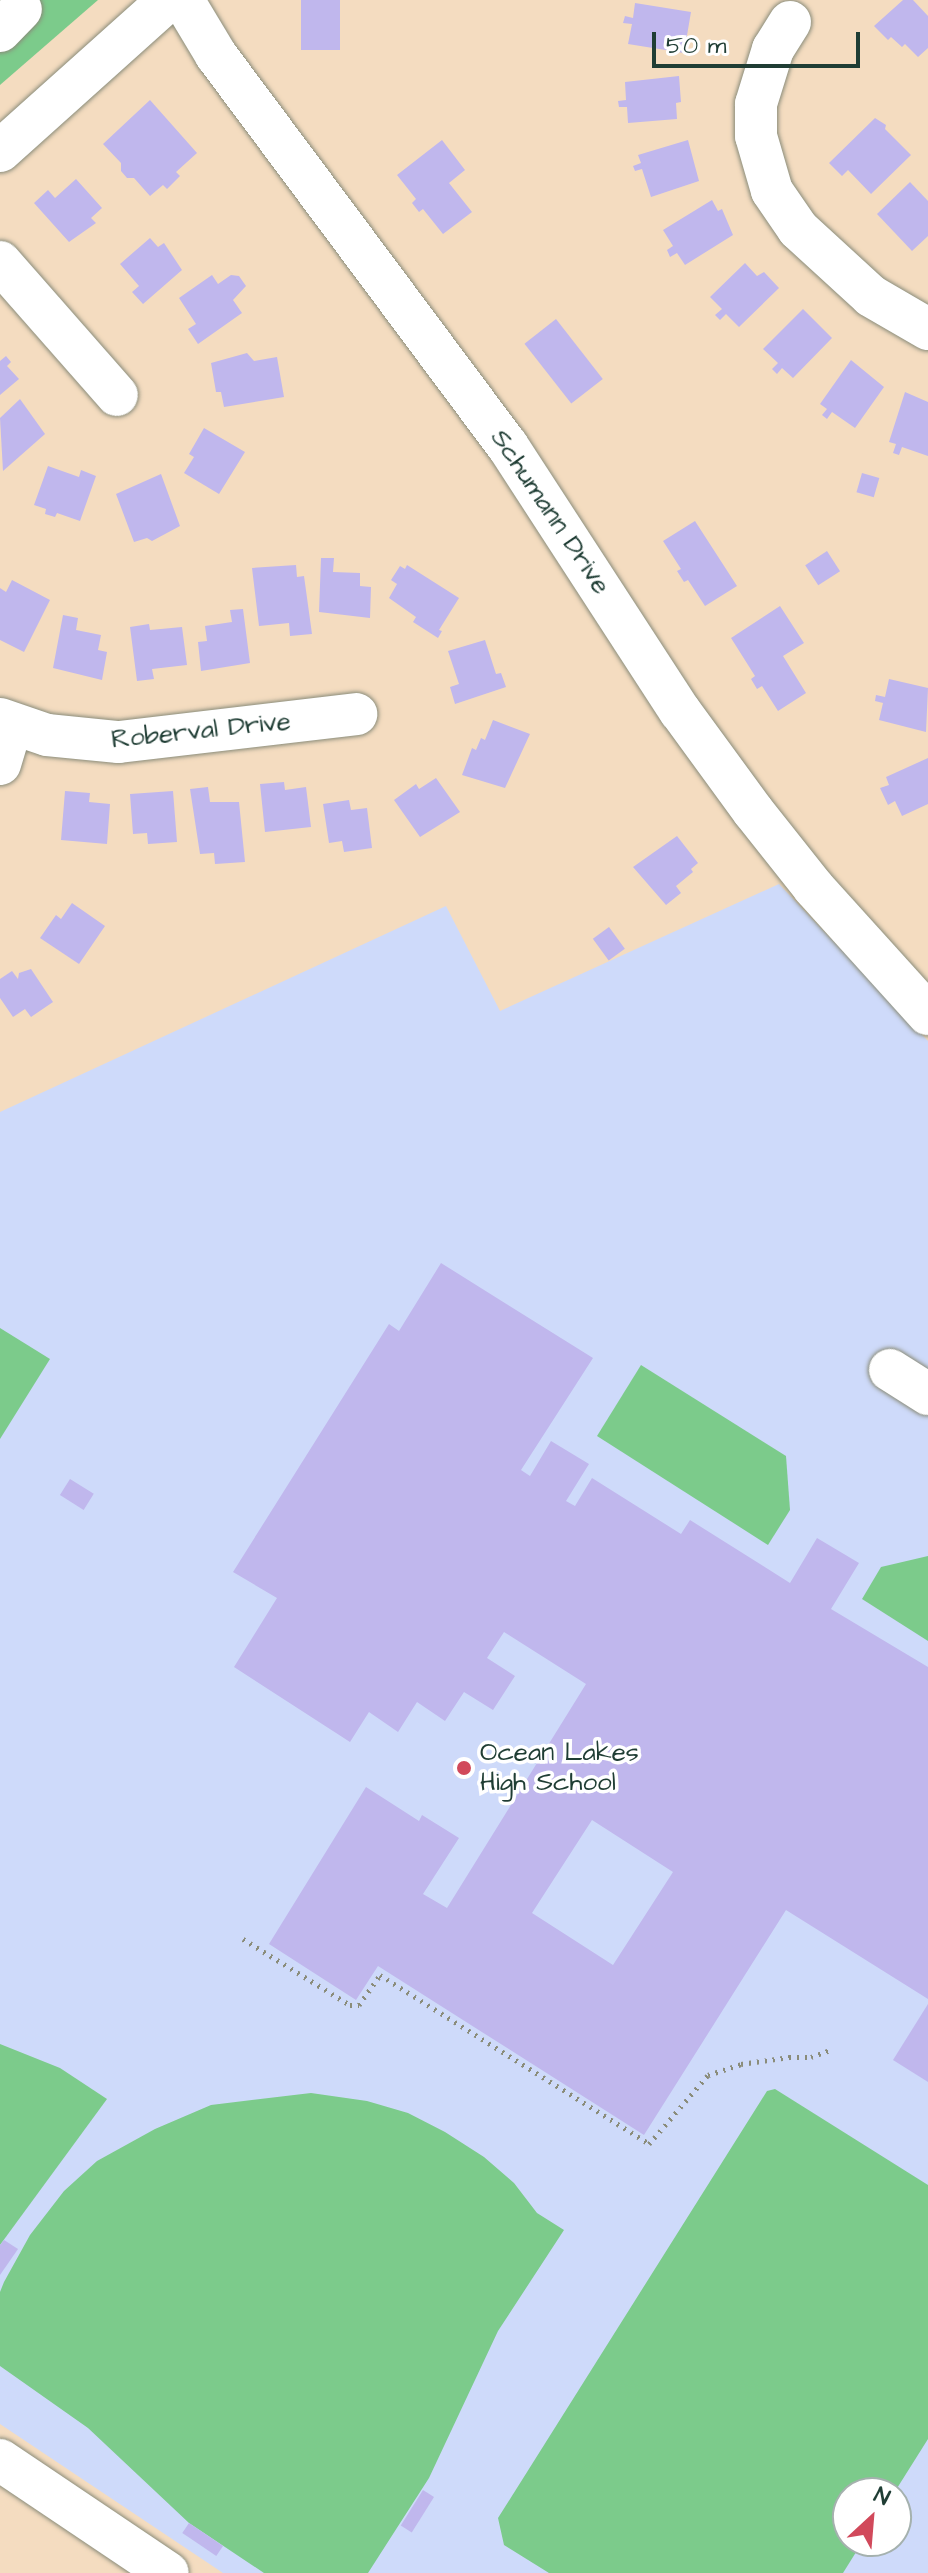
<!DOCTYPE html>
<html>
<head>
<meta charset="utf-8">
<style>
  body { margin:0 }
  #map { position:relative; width:928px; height:2573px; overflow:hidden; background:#f4dcc0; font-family:"Architects Daughter",sans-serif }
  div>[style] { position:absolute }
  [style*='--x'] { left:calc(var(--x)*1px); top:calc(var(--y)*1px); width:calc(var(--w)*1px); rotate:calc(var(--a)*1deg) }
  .built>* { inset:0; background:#cedafa }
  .green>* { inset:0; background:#7ccb8b }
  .building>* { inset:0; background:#c0b7ed; transform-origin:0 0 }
  .path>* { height:5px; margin-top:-2.5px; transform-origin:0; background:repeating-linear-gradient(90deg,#8a8c7a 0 2px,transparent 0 8px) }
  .roads { filter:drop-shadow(0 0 2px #8a8c7a) drop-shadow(0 0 2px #8a8c7a) }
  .minor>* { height:42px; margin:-21px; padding:0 21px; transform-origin:21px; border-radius:21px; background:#fff }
  .dots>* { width:22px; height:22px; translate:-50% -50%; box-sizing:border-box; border:4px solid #fff; border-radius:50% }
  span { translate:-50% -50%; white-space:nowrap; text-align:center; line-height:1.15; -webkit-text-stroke:7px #fff; paint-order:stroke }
  .street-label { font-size:26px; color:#1f3d34 }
  .poi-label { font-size:26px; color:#1f3d34 }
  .left { translate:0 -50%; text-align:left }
  .north { position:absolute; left:832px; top:2477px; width:80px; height:80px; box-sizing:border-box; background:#fff; border:2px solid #a5b1ae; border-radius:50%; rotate:26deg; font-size:22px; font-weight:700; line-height:32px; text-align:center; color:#1f3d34 }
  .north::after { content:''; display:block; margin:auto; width:28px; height:36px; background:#d1495b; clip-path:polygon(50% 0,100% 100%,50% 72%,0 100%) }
  .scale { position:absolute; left:652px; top:32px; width:208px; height:36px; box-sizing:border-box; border:4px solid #1f3d34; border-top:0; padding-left:10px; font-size:24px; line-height:28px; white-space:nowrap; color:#1f3d34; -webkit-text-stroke:6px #fff; paint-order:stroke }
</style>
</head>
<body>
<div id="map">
  <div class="built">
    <div style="clip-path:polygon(evenodd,779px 884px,928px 1041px,928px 2573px,223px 2573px,0 2424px,0 1112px,446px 906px,500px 1011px,779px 884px,848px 2493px,896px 2493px,896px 2541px,848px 2541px,848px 2493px)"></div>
  </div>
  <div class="green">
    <div style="clip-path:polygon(0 0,98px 0,0 85px)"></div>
    <div style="clip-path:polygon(0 1328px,50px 1359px,0 1439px)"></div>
    <div style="clip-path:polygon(641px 1365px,786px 1456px,790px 1510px,768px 1545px,597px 1436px)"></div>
    <div style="clip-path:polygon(928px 1556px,928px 1641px,862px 1599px,881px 1567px)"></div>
    <div style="clip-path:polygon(0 2044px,60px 2068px,107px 2099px,0 2245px)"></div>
    <div style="clip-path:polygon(775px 2089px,928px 2185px,928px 2439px,894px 2493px,848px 2493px,848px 2541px,863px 2541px,843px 2573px,549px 2573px,504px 2545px,498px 2518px,767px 2091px)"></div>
    <div style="clip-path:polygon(311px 2093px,367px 2101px,408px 2113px,445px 2132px,484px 2157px,514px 2183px,537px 2213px,564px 2230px,498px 2331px,429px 2478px,368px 2573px,264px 2573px,189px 2523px,88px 2428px,0 2366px,0 2292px,4px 2282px,30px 2235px,64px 2191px,97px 2161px,155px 2129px,211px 2105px)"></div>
  </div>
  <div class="building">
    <div style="left:301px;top:0;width:39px;height:50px"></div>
    <div style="clip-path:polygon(903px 0,913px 0,928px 16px,928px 48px,918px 57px,905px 44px,902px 47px,891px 37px,888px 40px,874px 26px)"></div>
    <div style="clip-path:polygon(635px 3px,691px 12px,684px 53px,628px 44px,632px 24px,623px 23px,625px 16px,633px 18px)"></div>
    <div style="clip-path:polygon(679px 76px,681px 102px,676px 103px,677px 119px,628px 123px,627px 107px,619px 107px,618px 101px,626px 100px,625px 82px)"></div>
    <div style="clip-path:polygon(150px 100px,197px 153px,176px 172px,180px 176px,167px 189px,163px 185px,150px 196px,134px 178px,127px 178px,121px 171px,121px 163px,103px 144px)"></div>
    <div style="clip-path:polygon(875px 118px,886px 125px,885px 129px,911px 155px,871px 194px,848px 170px,842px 176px,829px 163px)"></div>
    <div style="clip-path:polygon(442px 140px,465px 170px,449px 183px,472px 212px,443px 234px,423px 209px,419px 212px,412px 203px,416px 199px,397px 175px)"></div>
    <div style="clip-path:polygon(688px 140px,699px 181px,651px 197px,642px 169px,635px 171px,633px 166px,641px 163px,638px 155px)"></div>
    <div style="clip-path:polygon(76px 179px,102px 208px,91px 218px,96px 223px,69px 242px,34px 203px,48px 190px,55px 198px)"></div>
    <div style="clip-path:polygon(910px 182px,928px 201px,928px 236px,912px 251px,877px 214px)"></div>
    <div style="clip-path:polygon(712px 200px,718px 211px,722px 209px,733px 235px,685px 265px,677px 253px,670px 257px,667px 250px,673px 246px,663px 230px)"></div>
    <div style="clip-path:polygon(150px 238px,158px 247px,164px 243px,182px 270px,143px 304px,132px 292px,139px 286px,120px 264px)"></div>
    <div style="clip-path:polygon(745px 263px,757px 276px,764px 272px,779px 288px,739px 327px,726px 314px,720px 320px,715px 315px,722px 309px,710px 297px)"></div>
    <div style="clip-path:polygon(212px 275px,218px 284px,231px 275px,239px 276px,246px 286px,233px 300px,242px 313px,198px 344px,188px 329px,196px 324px,179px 298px)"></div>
    <div style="clip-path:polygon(803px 309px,832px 338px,793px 378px,782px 368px,777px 374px,772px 369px,778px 363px,763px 349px)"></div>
    <div style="left:556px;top:319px;width:76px;height:40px;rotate:52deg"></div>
    <div style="clip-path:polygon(247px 353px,254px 361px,277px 357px,284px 397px,224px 407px,221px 392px,216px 392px,211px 363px)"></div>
    <div style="clip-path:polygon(6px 356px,11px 362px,7px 366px,19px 379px,0 395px,0 361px)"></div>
    <div style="clip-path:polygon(851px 360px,884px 387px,855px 428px,832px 412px,827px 419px,822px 415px,827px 409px,820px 404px)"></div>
    <div style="clip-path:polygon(905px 392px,928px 402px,928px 456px,902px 447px,899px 455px,893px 453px,896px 444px,889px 442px)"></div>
    <div style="clip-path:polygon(20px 399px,45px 434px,3px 471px,0 418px)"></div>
    <div style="clip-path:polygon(204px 428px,245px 452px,219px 494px,184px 473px,194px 457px,189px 454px)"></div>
    <div style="clip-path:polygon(48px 466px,79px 477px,81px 470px,96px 476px,80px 521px,57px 513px,55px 517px,45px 514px,46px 509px,34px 505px)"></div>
    <div style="left:862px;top:473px;width:18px;height:20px;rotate:16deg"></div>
    <div style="clip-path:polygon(161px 474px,180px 526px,152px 541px,147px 538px,134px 542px,116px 494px)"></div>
    <div style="clip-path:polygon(695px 521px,737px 586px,705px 606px,688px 580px,684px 582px,677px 571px,681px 569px,663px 541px)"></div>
    <div style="left:827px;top:551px;width:24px;height:26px;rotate:57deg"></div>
    <div style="clip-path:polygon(321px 558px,334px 558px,333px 572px,360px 573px,360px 586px,371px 587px,370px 618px,319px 612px)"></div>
    <div style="clip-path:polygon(296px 565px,297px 577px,304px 576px,312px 634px,290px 636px,289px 623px,259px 626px,252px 568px)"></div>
    <div style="clip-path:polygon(407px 565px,459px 598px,439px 630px,442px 631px,438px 638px,413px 622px,416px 617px,389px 598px,397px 584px,391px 580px,400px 566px,405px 569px)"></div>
    <div style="clip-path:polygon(12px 580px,50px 600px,24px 652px,0 640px,0 588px,6px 592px)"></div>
    <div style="clip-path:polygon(780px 606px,804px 643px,783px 656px,806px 693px,778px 711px,762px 686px,757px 689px,751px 679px,755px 676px,731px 638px)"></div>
    <div style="clip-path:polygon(243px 609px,250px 663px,201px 671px,198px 642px,207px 641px,205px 626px,232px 622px,230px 610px)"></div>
    <div style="clip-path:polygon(63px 615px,78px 618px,76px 630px,101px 635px,98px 650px,107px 652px,102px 680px,53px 668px)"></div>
    <div style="clip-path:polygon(149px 624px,150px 630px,182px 627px,187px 665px,152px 669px,154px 679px,137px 681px,130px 627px)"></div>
    <div style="clip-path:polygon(485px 640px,496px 674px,501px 673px,506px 687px,455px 704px,450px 687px,459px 684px,448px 651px)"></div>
    <div style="clip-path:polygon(889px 679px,928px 688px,926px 732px,879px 720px,883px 703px,875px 701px,876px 695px,885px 697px)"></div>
    <div style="clip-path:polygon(493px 720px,530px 734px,505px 788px,462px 775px,472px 748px,476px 750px,481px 738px,485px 740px)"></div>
    <div style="clip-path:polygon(928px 758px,928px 804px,902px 816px,895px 801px,888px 805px,880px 788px,889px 785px,886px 777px)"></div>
    <div style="clip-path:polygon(436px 778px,460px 812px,420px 837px,394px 800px,416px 784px,419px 789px)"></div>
    <div style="clip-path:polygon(284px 782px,285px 790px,306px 787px,311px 827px,265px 832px,260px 784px)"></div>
    <div style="clip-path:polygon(208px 787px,210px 802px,239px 802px,245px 862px,215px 864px,214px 853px,200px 854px,190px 789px)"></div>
    <div style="clip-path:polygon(65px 791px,90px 793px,89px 802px,110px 804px,107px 844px,61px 840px)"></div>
    <div style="clip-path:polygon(173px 791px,177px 842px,148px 844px,147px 833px,133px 834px,130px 794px)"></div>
    <div style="clip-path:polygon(349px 800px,351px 810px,367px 808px,372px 848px,344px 852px,342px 841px,329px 843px,323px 804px)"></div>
    <div style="clip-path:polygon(677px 836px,698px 863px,691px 869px,693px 872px,676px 886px,681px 893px,666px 905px,633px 867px)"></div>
    <div style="clip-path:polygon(72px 903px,105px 926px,79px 964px,40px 938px,56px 915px,61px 919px)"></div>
    <div style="left:609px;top:927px;width:27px;height:20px;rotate:54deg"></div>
    <div style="clip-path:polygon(31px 969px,53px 1002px,31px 1017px,25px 1009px,13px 1017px,0 998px,0 979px,12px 971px,18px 979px,19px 973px)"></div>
    <div style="clip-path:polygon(evenodd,441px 1263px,593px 1358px,521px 1470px,530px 1476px,551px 1441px,589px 1464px,566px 1501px,575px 1506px,592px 1478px,681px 1534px,690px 1520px,790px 1583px,817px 1538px,859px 1563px,831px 1609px,928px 1667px,928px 1999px,786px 1910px,644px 2135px,378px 1966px,356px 2000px,269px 1944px,366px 1787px,419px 1821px,422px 1815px,459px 1838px,423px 1894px,447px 1908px,586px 1684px,504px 1632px,487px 1658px,515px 1676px,493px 1710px,464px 1692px,445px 1721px,417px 1702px,398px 1732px,369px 1712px,350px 1742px,234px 1667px,277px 1598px,233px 1572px,389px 1324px,399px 1331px,441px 1263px,592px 1820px,673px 1872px,613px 1965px,532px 1913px,592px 1820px)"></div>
    <div style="left:70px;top:1479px;width:28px;height:19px;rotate:32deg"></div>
    <div style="clip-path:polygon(928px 2004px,928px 2082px,893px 2060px)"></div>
    <div style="clip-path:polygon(4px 2240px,18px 2249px,0 2275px,0 2245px)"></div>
    <div style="left:423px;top:2490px;width:13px;height:42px;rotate:32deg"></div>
    <div style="left:189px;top:2523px;width:41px;height:12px;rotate:34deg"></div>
  </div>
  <div class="path">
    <div style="--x:243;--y:1939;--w:126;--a:31.7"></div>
    <div style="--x:350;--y:2005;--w:9;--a:0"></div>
    <div style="--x:359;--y:2005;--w:37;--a:-55"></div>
    <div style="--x:380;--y:1975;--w:318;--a:32.1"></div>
    <div style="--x:649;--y:2144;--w:91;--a:-49.5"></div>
    <div style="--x:708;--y:2075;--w:35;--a:-18"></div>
    <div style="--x:741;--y:2064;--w:49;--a:-8.3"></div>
    <div style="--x:789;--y:2057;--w:22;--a:0"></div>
    <div style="--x:811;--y:2057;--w:20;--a:-20"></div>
  </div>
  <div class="roads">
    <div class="minor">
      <div style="--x:183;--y:0;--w:64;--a:59"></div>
      <div style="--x:216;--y:55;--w:487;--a:53.3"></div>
      <div style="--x:507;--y:445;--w:317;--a:57"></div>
      <div style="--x:680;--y:711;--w:124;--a:53.9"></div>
      <div style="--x:753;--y:811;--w:98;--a:51.6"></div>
      <div style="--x:814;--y:888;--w:170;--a:47.9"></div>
      <div style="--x:790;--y:22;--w:32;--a:122"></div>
      <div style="--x:773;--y:49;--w:58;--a:107.2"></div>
      <div style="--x:756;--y:104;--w:32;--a:90"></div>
      <div style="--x:756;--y:136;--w:57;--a:73.8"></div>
      <div style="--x:772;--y:191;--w:46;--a:55.6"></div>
      <div style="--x:798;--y:229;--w:99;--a:42.5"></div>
      <div style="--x:871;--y:296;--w:66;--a:30.1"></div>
      <div style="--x:0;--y:31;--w:30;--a:-46"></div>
      <div style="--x:0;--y:151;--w:226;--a:-41.9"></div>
      <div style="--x:0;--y:262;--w:177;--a:48.7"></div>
      <div style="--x:0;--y:719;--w:50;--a:18.8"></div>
      <div style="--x:47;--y:735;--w:72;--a:5.6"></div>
      <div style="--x:119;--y:742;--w:239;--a:-6.7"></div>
      <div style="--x:0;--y:764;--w:42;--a:-73.3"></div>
      <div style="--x:890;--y:1370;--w:45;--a:32.3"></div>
      <div style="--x:0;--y:2460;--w:202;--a:33.9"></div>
    </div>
  </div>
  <div class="dots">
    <div style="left:464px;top:1768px;background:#d1495b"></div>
  </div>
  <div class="street-label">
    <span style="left:550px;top:512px;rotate:56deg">Schumann Drive</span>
    <span style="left:201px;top:731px;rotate:-6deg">Roberval Drive</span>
  </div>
  <div class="poi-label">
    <span class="left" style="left:480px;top:1768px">Ocean Lakes<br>High School</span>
  </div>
  <div class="north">N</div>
  <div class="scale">50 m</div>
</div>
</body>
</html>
